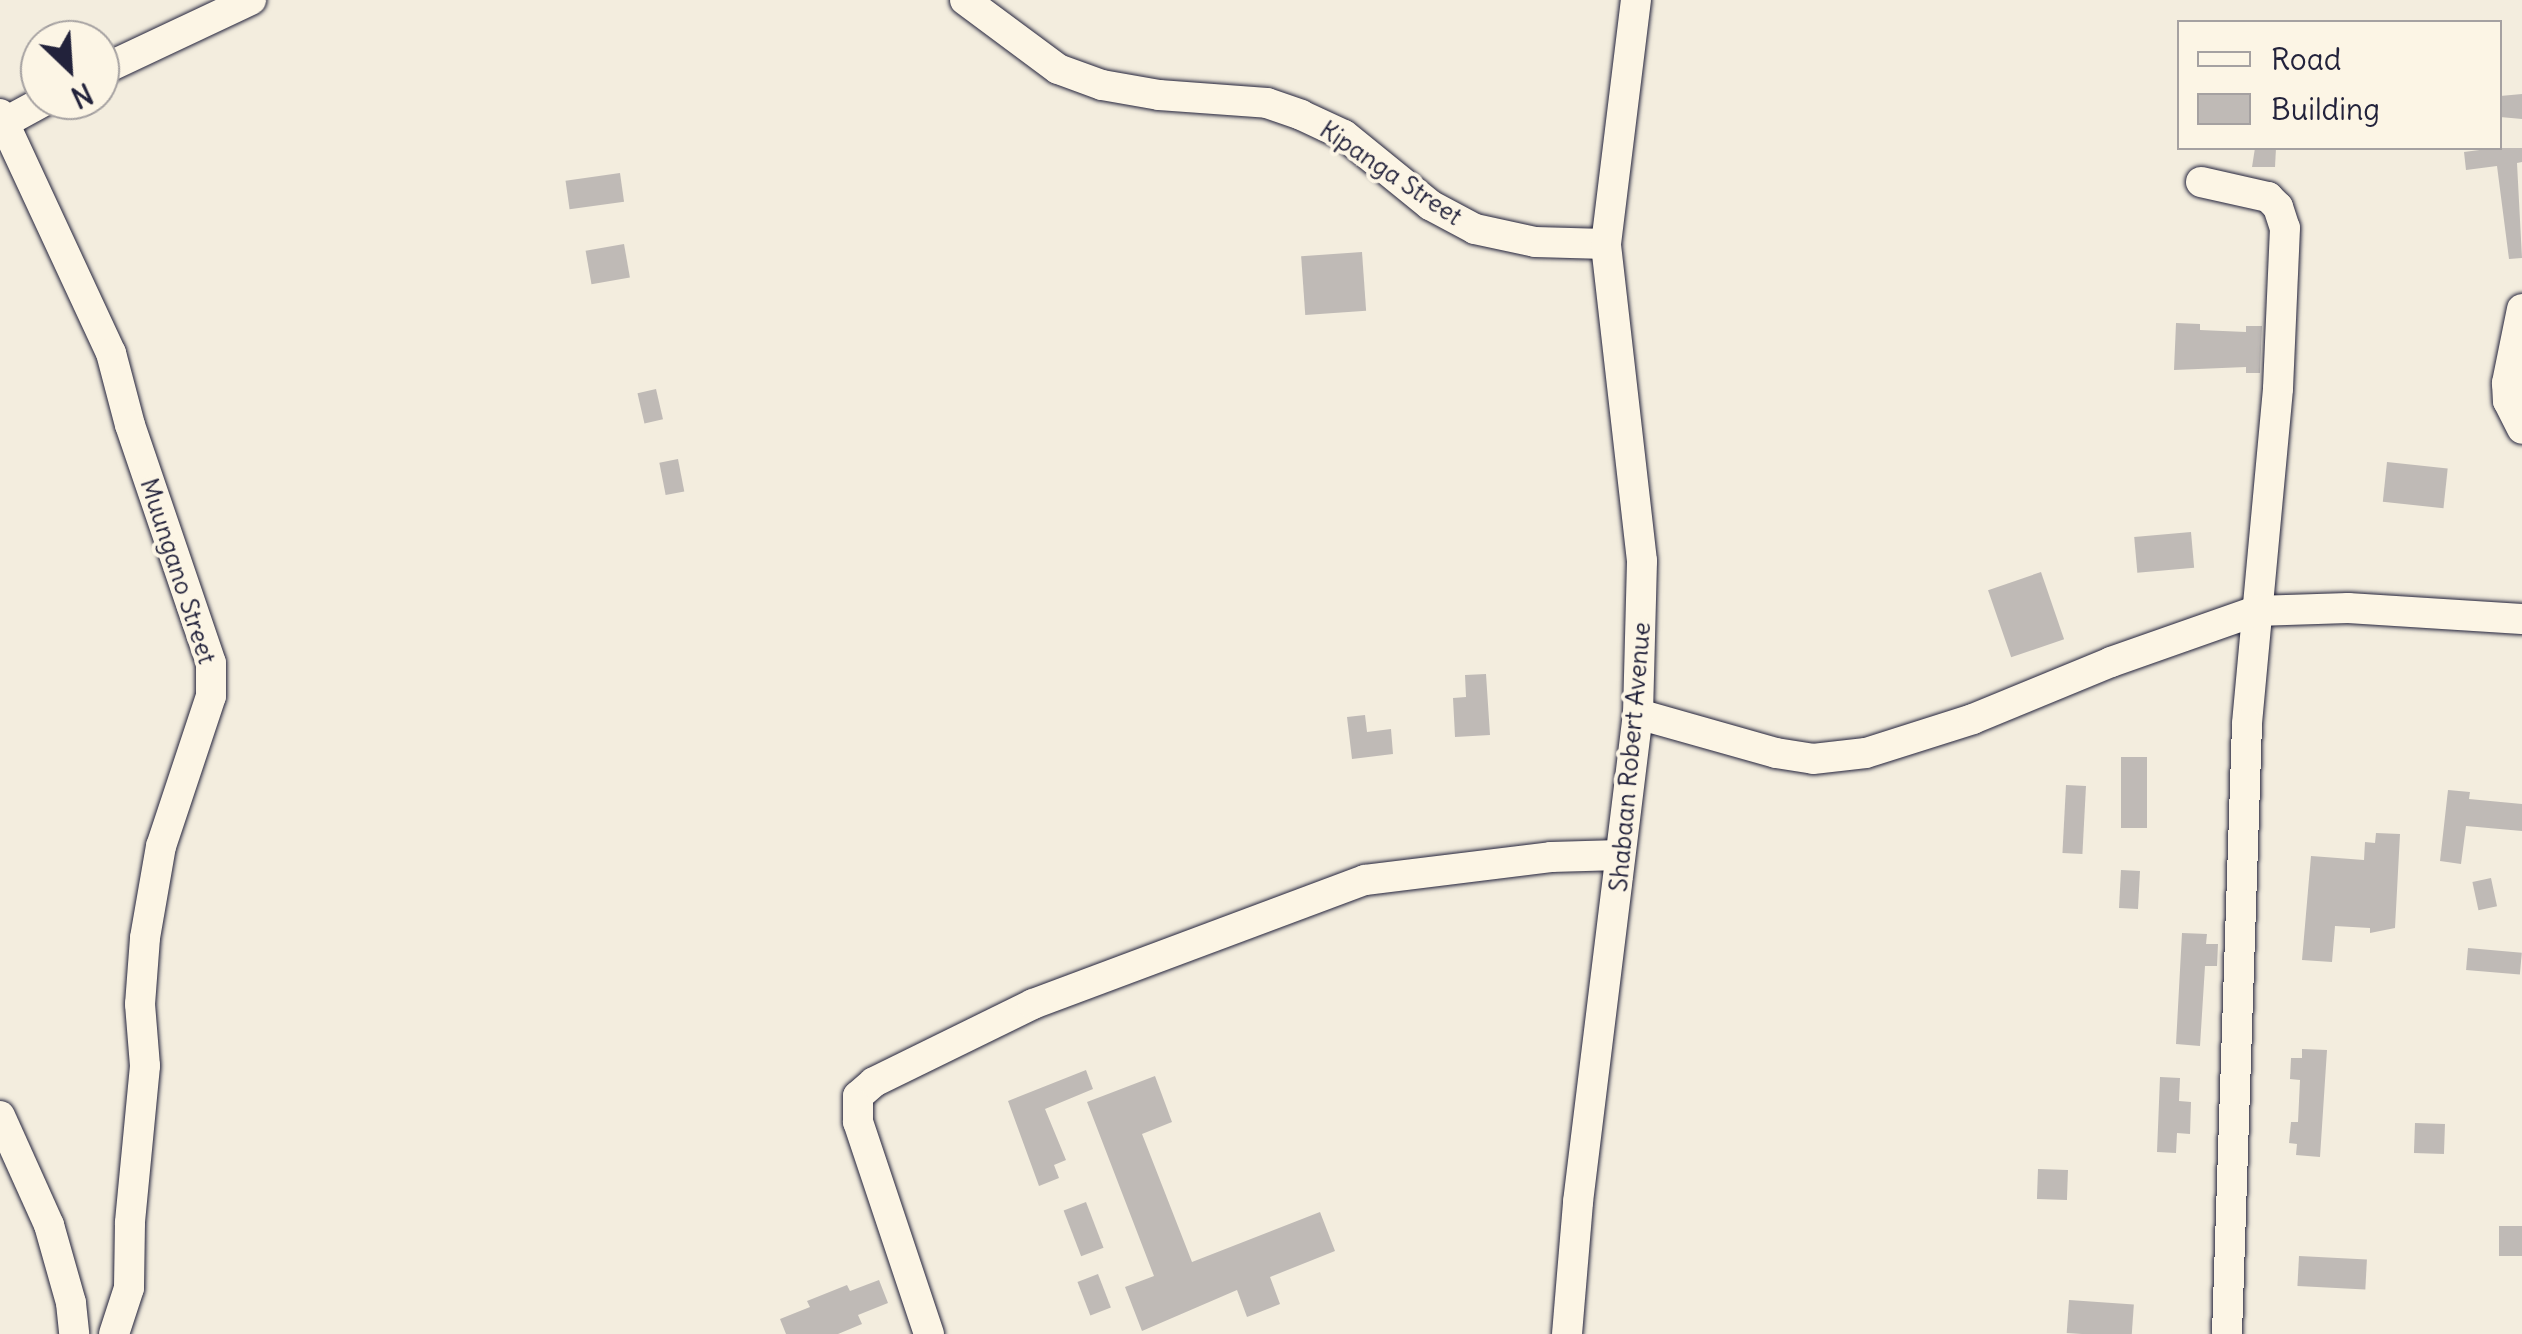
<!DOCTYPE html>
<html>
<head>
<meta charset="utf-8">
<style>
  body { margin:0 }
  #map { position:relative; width:2522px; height:1334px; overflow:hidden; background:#f3edde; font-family:Delius,sans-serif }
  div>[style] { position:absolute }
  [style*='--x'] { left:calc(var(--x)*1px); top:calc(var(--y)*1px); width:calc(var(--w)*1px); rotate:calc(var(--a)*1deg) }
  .building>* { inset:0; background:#bfbab6; transform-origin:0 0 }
  .roads { filter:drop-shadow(0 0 2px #22223b) drop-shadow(0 0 2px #22223b) }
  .minor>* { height:30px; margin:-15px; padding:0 15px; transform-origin:15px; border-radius:15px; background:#fcf5e5 }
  span { translate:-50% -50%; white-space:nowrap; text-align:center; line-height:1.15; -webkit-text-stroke:8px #fcf5e5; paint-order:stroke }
  .street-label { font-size:25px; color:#22223b }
  .legend { position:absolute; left:2177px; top:20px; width:325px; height:130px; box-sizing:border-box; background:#fcf5e5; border:2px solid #a5a1a1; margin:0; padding:12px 18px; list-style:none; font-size:30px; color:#22223b }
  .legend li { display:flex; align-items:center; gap:20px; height:50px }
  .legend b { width:50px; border:2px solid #a5a1a1 }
  .north { position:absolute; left:20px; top:20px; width:100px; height:100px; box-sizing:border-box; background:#fcf5e5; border:2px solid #a5a1a1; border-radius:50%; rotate:155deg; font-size:28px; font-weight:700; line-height:40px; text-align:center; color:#22223b }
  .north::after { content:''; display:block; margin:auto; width:35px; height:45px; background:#22223b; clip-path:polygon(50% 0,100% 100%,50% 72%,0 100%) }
</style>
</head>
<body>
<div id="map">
  <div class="building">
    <div style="clip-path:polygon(2522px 94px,2522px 119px,2500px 117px,2500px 96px)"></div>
    <div style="clip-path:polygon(2255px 148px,2276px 148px,2275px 167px,2252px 167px)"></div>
    <div style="clip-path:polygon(2495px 148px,2522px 148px,2522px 162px,2517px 163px,2522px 258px,2509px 259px,2497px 166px,2466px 170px,2464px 152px)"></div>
    <div style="left:620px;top:173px;width:29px;height:55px;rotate:82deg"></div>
    <div style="left:624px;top:244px;width:34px;height:39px;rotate:80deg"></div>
    <div style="left:1362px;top:252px;width:59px;height:61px;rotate:86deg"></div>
    <div style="clip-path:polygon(2176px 323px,2200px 324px,2200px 330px,2246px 332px,2246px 326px,2262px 326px,2260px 373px,2246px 373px,2246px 367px,2174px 370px)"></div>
    <div style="left:656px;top:389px;width:31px;height:19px;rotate:77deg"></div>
    <div style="left:678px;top:459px;width:33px;height:19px;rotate:79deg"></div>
    <div style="left:2387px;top:462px;width:61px;height:40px;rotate:6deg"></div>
    <div style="left:2191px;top:532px;width:36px;height:57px;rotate:85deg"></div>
    <div style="left:2041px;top:572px;width:71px;height:56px;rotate:71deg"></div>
    <div style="clip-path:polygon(1486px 674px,1490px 735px,1455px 737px,1453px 698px,1466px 697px,1465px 675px)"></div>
    <div style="clip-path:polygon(1365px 715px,1367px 732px,1391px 729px,1393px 754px,1352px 759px,1347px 717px)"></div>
    <div style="left:2147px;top:757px;width:71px;height:26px;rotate:90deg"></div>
    <div style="left:2066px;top:785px;width:20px;height:68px;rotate:3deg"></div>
    <div style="clip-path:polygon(2448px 790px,2470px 792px,2469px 799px,2522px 804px,2522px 831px,2466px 826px,2461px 864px,2440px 861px)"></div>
    <div style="clip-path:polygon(2376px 833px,2400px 834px,2395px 928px,2370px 933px,2370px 928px,2335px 926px,2332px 962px,2302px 960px,2311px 856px,2364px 860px,2365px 842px,2375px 843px)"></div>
    <div style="left:2121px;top:870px;width:19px;height:38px;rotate:3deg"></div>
    <div style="left:2491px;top:878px;width:29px;height:19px;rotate:78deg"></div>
    <div style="clip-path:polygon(2182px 933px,2207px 934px,2206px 944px,2218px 944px,2217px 966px,2205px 966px,2200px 1046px,2176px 1044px)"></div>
    <div style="left:2468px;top:948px;width:54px;height:22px;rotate:5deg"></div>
    <div style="clip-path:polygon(2302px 1049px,2327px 1050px,2320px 1157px,2296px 1155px,2297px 1144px,2289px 1143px,2291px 1122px,2298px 1122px,2300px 1080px,2290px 1079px,2291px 1058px,2302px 1058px)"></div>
    <div style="clip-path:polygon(1086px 1070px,1093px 1089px,1045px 1109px,1066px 1160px,1054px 1165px,1059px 1178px,1039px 1186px,1008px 1101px)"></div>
    <div style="clip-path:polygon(1155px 1076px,1172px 1122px,1142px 1134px,1192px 1262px,1320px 1212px,1335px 1251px,1270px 1277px,1280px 1304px,1247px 1317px,1237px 1290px,1142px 1331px,1125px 1287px,1154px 1276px,1087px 1102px)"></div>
    <div style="clip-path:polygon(2160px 1077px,2180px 1078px,2179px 1101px,2191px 1102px,2190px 1134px,2177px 1133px,2176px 1153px,2157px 1152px)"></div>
    <div style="left:2415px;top:1123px;width:30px;height:30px;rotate:2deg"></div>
    <div style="left:2038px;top:1169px;width:30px;height:30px;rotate:2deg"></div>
    <div style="left:1086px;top:1202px;width:49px;height:24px;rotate:69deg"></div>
    <div style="left:2522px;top:1226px;width:30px;height:23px;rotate:90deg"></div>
    <div style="left:2299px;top:1256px;width:68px;height:30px;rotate:3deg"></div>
    <div style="left:1098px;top:1274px;width:36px;height:22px;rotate:69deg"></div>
    <div style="clip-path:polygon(879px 1280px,888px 1303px,858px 1315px,862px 1324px,838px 1334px,786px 1334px,780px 1319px,810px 1307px,807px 1301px,847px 1285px,850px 1291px)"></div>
    <div style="left:2069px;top:1300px;width:65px;height:33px;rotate:4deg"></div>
  </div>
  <div class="roads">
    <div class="minor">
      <div style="--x:965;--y:0;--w:116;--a:36.6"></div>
      <div style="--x:1058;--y:69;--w:47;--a:20"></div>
      <div style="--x:1102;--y:85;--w:58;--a:10"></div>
      <div style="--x:1159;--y:95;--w:108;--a:4.2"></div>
      <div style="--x:1267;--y:103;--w:36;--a:19"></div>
      <div style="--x:1301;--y:115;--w:47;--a:24.9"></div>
      <div style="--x:1344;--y:135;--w:111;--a:39.1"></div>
      <div style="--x:1430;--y:205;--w:51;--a:28.1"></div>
      <div style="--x:1475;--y:229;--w:61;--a:12.2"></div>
      <div style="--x:1535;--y:242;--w:71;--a:1.6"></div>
      <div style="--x:100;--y:71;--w:167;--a:-25.2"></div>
      <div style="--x:0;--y:114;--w:264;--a:65.1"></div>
      <div style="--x:111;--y:353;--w:74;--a:75.2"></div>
      <div style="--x:130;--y:425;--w:251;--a:71.2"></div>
      <div style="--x:211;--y:663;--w:33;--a:90"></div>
      <div style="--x:211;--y:696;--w:158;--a:108.4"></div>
      <div style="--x:161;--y:846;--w:93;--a:99.9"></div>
      <div style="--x:145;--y:938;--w:66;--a:94.3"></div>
      <div style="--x:140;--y:1004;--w:62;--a:85.4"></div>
      <div style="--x:145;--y:1066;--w:158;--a:95.5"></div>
      <div style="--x:130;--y:1223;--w:65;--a:90.9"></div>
      <div style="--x:129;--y:1288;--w:48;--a:108.1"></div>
      <div style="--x:0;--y:125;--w:52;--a:-28.5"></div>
      <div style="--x:2201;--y:182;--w:69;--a:12.6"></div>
      <div style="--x:2268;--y:197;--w:14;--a:45"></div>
      <div style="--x:2278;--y:207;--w:22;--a:72"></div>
      <div style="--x:2285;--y:228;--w:161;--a:92.5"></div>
      <div style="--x:2278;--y:389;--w:336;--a:95.3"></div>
      <div style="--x:2247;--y:724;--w:610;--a:91.88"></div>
      <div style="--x:2522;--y:309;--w:76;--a:101.5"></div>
      <div style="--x:2507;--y:383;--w:18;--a:87"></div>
      <div style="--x:2508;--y:401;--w:31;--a:63"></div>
      <div style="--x:1638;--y:714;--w:143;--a:15.8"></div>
      <div style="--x:1776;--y:753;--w:37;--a:9"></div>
      <div style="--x:1813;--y:759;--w:53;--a:-6.5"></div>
      <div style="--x:1866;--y:753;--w:112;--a:-17.6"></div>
      <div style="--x:1973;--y:719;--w:149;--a:-22.4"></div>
      <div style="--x:2111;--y:662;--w:154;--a:-19.4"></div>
      <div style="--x:2256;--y:611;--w:92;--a:-1.9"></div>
      <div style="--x:2348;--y:608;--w:174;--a:3.6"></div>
      <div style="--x:0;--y:1116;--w:120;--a:65.8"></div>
      <div style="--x:49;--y:1225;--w:81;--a:74.2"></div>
      <div style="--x:71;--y:1303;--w:31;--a:84"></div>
      <div style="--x:929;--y:1334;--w:224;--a:-108.5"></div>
      <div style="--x:858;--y:1122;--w:26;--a:-90"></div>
      <div style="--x:858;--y:1096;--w:21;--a:-41"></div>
      <div style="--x:874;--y:1082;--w:177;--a:-26.1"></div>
      <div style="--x:1033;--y:1004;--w:354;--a:-20.5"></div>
      <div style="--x:1365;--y:880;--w:187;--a:-7"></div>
      <div style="--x:1551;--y:857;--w:69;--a:-1.7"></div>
      <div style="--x:1567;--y:1334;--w:132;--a:-85.2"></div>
      <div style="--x:1578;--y:1202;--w:492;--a:-83"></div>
      <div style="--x:1638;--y:714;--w:153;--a:-88.5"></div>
      <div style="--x:1642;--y:561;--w:319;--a:-96.5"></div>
      <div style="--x:1606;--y:244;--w:246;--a:-83"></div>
    </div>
  </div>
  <div class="street-label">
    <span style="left:1391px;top:173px;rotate:34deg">Kipanga Street</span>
    <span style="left:178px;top:571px;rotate:72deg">Muungano Street</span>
    <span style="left:1630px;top:757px;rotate:-85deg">Shabaan Robert Avenue</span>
  </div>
  <ul class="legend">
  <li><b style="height:12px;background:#fcf5e5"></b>Road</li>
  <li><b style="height:28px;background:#bfbab6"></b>Building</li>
  </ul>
  <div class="north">N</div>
</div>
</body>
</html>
